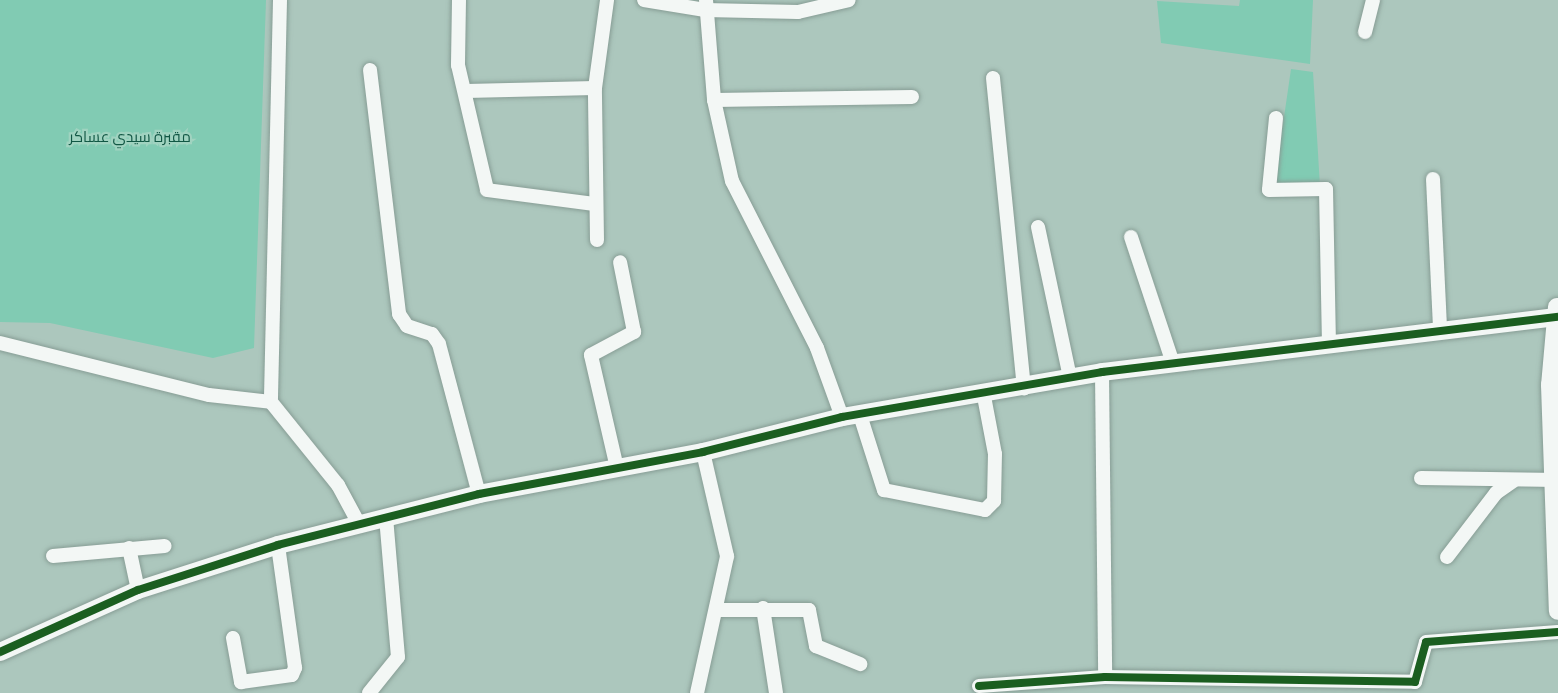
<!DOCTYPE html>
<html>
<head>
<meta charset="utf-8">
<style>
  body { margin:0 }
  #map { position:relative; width:1558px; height:693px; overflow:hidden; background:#acc7bd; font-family:"PT Sans Narrow",Cairo,sans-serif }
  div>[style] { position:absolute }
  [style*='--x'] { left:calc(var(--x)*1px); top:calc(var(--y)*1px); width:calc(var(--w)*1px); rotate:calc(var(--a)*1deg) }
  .green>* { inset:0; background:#81cbb3 }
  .roads { filter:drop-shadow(0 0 2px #879d95) drop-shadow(0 0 2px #879d95) }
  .street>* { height:14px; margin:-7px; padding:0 7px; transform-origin:7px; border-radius:7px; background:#f3f7f5 }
  .secondary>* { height:18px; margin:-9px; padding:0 9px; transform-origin:9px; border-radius:9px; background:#f3f7f5 }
  .cycleway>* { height:8px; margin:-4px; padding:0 4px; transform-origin:4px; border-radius:4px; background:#1b5e20 }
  span { translate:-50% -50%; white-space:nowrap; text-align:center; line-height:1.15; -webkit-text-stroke:4.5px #a0d3c0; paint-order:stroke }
  .park-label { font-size:15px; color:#115744 }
</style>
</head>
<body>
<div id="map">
  <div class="green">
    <div style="clip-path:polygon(0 0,266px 0,254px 348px,213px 358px,50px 323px,0 322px)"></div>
    <div style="clip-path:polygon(1240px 0,1313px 0,1310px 64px,1161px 43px,1157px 1px,1239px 6px)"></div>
    <div style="clip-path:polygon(1291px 69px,1313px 72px,1320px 186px,1274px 186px)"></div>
  </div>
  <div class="roads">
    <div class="street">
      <div style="--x:280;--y:0;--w:402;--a:91.3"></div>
      <div style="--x:271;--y:402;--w:107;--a:51.1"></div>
      <div style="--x:338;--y:485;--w:44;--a:61.7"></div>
      <div style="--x:459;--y:0;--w:65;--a:90.9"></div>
      <div style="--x:458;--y:65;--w:128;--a:76.9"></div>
      <div style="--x:487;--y:190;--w:109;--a:7.4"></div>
      <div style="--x:644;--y:0;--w:62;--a:9.3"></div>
      <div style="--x:705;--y:10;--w:93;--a:1.2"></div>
      <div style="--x:798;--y:12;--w:52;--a:-13.2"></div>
      <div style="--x:706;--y:0;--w:100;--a:85.4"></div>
      <div style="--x:714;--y:100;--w:83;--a:77.5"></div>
      <div style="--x:732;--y:181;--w:187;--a:63"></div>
      <div style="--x:817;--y:348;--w:73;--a:70.1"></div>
      <div style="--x:1365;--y:32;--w:33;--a:-76"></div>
      <div style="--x:370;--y:70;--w:246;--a:83.2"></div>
      <div style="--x:399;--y:314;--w:14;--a:56"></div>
      <div style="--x:407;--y:326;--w:26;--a:18"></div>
      <div style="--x:432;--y:334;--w:12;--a:55"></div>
      <div style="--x:439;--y:344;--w:155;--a:75.1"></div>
      <div style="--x:993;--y:78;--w:312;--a:84.3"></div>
      <div style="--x:466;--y:91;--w:129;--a:-1.3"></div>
      <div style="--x:714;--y:100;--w:198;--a:-0.9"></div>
      <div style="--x:1276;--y:118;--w:72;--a:95.6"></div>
      <div style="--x:1269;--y:190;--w:57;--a:-1"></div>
      <div style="--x:1326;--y:189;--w:154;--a:88.9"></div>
      <div style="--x:1433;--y:179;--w:148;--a:87.3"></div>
      <div style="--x:1038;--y:227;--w:154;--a:78"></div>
      <div style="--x:1131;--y:237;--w:133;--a:71.6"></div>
      <div style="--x:597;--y:240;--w:152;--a:-90.8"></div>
      <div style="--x:595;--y:88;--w:89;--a:-82.2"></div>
      <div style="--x:0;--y:343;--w:215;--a:14"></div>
      <div style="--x:209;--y:395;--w:62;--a:6.4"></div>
      <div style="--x:1102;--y:372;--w:305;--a:89.4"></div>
      <div style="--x:860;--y:415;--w:79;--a:72.3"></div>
      <div style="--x:884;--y:490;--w:103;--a:11.2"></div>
      <div style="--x:985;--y:510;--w:13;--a:-45"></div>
      <div style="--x:994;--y:501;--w:47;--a:-88.8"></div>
      <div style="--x:995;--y:454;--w:64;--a:-100.8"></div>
      <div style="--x:617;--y:468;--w:116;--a:-103"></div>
      <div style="--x:591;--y:355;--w:49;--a:-28.1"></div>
      <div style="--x:634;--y:332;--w:71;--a:-101.3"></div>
      <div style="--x:1421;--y:478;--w:137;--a:0.8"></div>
      <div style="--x:129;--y:548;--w:43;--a:77.9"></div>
      <div style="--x:53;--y:556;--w:112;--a:-5.1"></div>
      <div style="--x:1447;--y:557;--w:81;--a:-52.6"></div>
      <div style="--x:1496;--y:493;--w:21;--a:-35"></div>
      <div style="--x:763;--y:608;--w:86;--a:81.3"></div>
      <div style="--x:717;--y:610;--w:92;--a:0"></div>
      <div style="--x:809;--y:610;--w:37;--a:79"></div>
      <div style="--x:816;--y:646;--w:48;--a:22.2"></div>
      <div style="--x:233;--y:638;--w:45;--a:79.7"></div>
      <div style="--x:241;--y:682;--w:51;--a:-7.8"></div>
      <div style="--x:292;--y:675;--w:8;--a:-67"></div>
      <div style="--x:295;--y:668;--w:124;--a:-97.9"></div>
      <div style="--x:979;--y:686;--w:126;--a:-4.1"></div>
      <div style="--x:1105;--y:677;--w:310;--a:0.9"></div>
      <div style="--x:1415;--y:682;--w:41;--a:-74.6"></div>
      <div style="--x:1426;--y:642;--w:132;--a:-4.3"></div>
      <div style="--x:369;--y:693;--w:46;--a:-51.1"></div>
      <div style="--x:398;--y:657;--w:141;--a:-94.9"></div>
      <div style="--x:697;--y:693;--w:140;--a:-77.6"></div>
      <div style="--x:727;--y:556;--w:107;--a:-103"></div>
    </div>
    <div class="secondary">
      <div style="--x:1557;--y:307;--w:78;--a:95.1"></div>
      <div style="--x:1550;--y:385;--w:226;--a:88"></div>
      <div style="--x:0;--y:652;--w:151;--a:-24.2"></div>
      <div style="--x:138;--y:590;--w:147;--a:-17.8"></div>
      <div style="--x:278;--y:545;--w:207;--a:-14.2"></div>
      <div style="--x:479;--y:494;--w:228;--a:-10.6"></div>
      <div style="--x:703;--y:452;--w:143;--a:-14.1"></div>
      <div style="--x:842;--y:417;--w:264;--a:-9.8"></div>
      <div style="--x:1102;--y:372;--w:459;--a:-6.9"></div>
    </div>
  </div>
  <div class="cycleway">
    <div style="--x:0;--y:652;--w:151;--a:-24.2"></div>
    <div style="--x:138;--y:590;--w:147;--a:-17.8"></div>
    <div style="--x:278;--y:545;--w:207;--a:-14.2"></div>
    <div style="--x:479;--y:494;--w:228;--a:-10.6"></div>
    <div style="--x:703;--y:452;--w:143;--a:-14.1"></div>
    <div style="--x:842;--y:417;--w:264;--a:-9.8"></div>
    <div style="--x:1102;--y:372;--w:459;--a:-6.9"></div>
    <div style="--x:979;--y:686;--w:126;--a:-4.1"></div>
    <div style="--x:1105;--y:677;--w:310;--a:0.9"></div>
    <div style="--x:1415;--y:682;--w:41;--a:-74.6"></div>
    <div style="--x:1426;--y:642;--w:132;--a:-4.3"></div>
  </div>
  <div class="park-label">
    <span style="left:130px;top:137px">مقبرة سيدي عساكر</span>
  </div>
</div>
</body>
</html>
